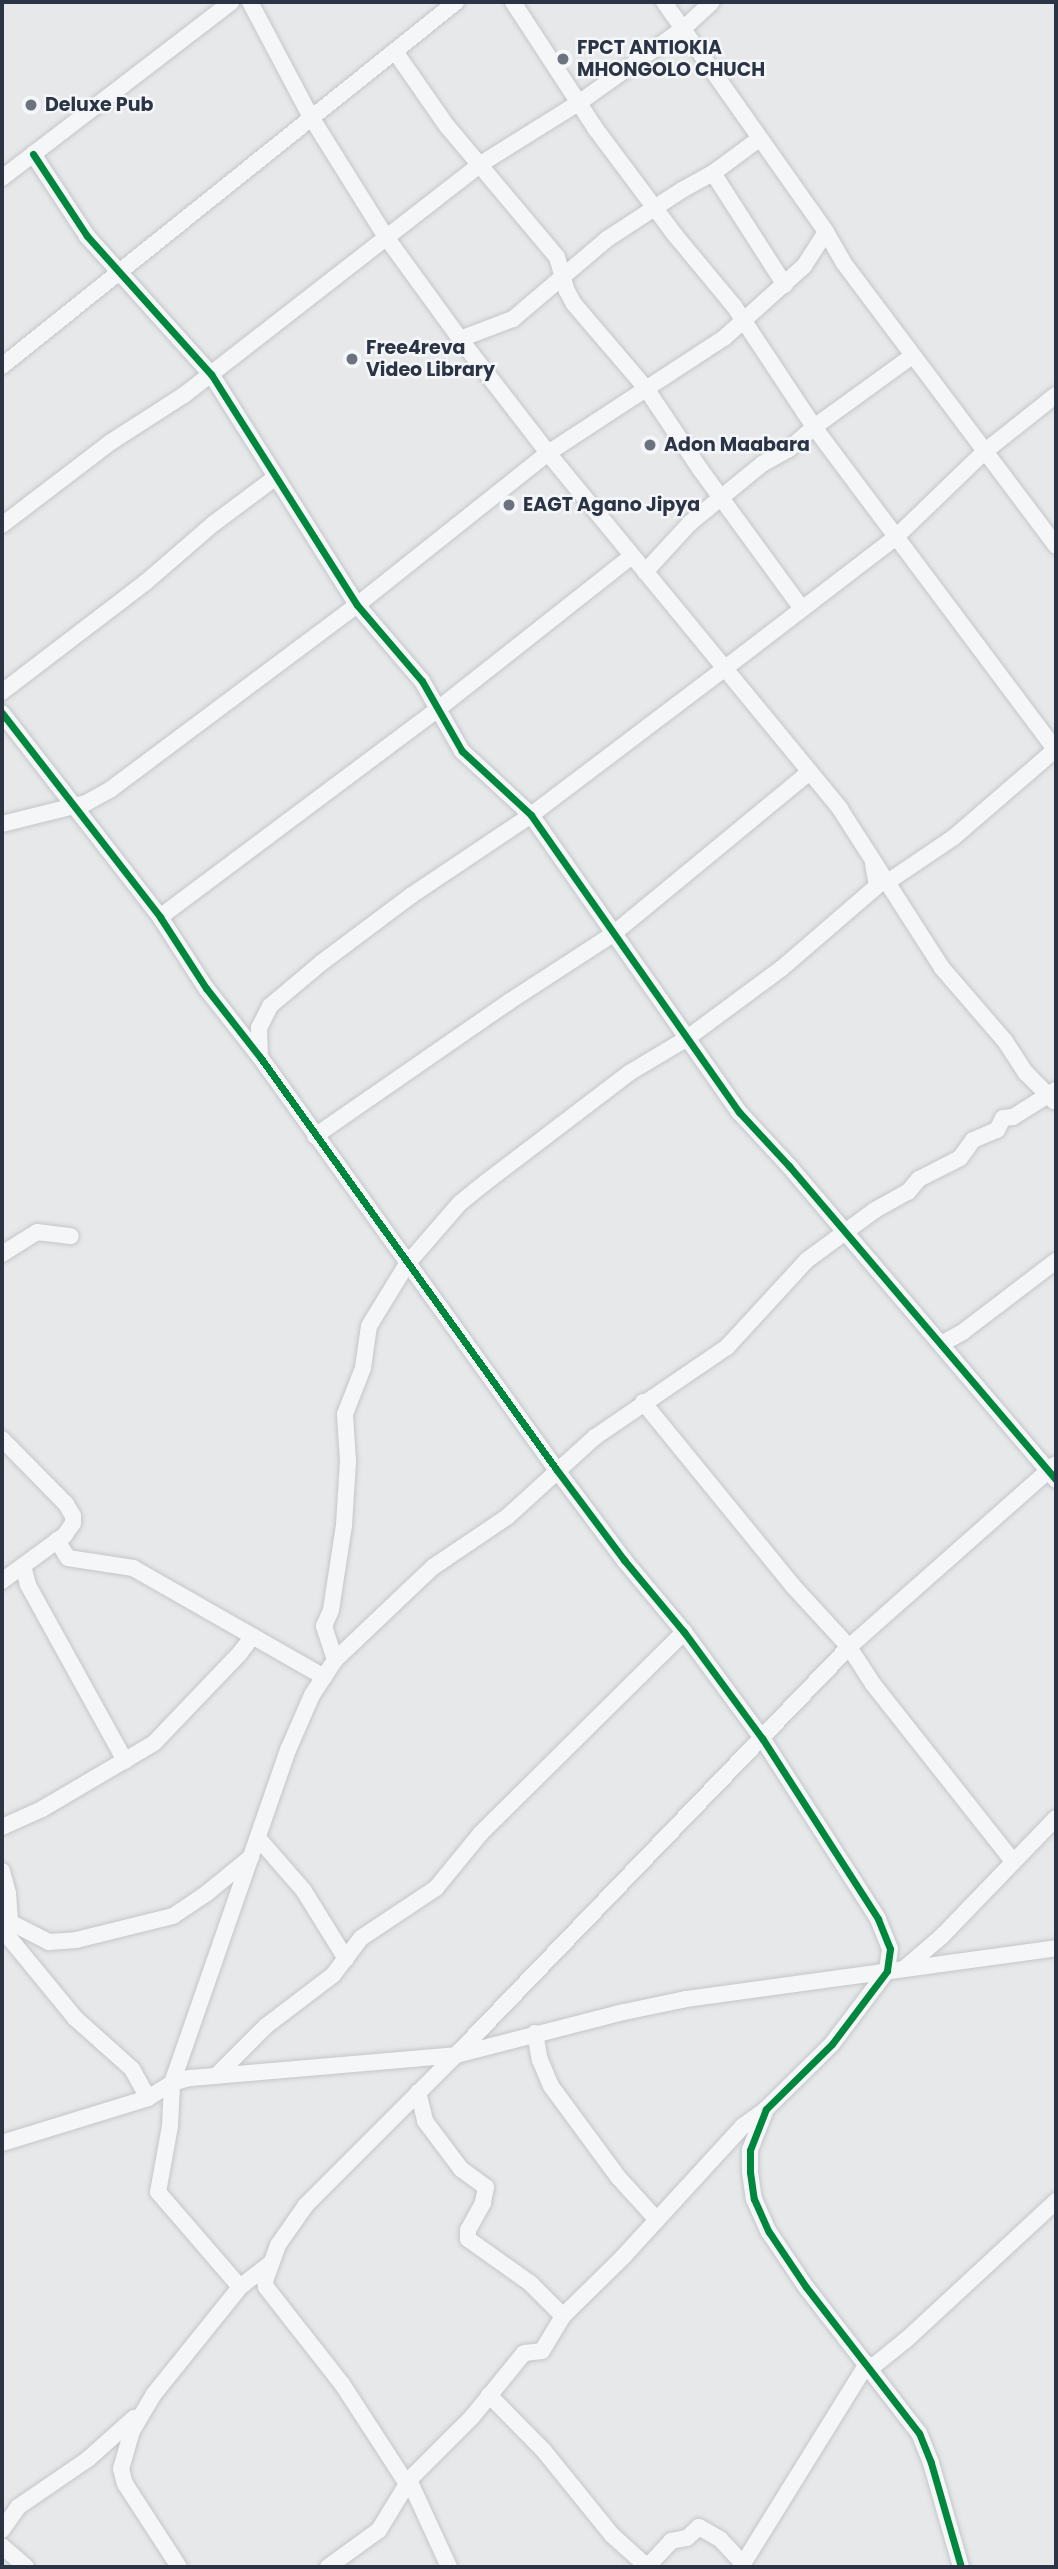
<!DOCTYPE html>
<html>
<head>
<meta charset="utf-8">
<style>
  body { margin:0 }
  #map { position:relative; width:1058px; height:2569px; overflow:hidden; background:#e6e8ea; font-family:Poppins,sans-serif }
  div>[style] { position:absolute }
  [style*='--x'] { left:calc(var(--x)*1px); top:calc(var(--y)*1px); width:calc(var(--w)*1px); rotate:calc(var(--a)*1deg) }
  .roads { filter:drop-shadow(0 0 2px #c4c6c8) drop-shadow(0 0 2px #c4c6c8) }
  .minor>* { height:16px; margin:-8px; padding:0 8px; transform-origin:8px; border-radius:8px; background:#f5f6f7 }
  .cycleway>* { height:7px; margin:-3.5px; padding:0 3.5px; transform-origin:3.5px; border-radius:3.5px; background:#00873e }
  .dots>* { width:19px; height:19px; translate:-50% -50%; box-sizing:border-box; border:4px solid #f4f6f9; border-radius:50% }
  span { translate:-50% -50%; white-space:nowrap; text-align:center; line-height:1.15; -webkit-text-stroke:5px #f4f6f9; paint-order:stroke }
  .poi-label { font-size:19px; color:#2b3445; font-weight:700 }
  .left { translate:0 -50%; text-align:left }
  .frame { position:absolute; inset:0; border:4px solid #2b3445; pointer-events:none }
</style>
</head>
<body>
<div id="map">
  <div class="roads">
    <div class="minor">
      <div style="--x:250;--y:2;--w:130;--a:62.1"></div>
      <div style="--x:311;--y:117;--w:142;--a:58"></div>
      <div style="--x:386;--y:237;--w:126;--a:54"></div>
      <div style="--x:460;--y:339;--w:144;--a:52.3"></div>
      <div style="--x:548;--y:453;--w:460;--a:50.6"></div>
      <div style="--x:840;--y:809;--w:189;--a:57.3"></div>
      <div style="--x:942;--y:968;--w:96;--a:49.2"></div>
      <div style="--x:1005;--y:1041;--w:38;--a:57"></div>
      <div style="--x:1026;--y:1073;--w:40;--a:45"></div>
      <div style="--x:513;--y:2;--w:150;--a:56.9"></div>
      <div style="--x:595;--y:128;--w:134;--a:53.2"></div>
      <div style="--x:675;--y:235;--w:92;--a:50.3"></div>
      <div style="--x:734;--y:306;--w:145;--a:56.5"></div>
      <div style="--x:814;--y:427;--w:404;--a:53.2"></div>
      <div style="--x:664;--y:2;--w:281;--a:54.8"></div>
      <div style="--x:826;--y:232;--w:34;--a:60"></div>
      <div style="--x:843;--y:262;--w:355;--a:53.1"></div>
      <div style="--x:396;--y:53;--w:89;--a:55.1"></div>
      <div style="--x:447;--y:126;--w:171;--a:50"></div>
      <div style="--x:557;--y:257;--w:35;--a:74"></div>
      <div style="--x:567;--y:291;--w:15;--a:62"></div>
      <div style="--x:574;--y:304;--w:109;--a:49.5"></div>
      <div style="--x:645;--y:387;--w:99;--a:56.1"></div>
      <div style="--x:700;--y:469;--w:173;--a:53.9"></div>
      <div style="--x:33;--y:154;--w:98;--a:56.6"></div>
      <div style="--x:87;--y:236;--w:186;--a:48.1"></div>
      <div style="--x:211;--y:374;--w:273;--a:57.7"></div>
      <div style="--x:357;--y:605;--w:100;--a:49.5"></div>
      <div style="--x:422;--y:681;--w:81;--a:60.3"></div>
      <div style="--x:462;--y:751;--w:94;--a:42.8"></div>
      <div style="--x:531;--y:815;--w:363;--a:55"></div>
      <div style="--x:739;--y:1112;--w:74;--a:47.2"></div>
      <div style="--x:789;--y:1166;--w:412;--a:49.6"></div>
      <div style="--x:713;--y:173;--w:133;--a:57.3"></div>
      <div style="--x:2;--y:178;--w:289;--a:-37.5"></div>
      <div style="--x:460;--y:339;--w:57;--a:-20.7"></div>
      <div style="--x:513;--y:319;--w:123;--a:-40.4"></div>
      <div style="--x:607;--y:239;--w:90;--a:-33.2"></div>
      <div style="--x:682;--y:190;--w:35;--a:-29"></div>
      <div style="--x:713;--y:173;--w:57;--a:-36.5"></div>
      <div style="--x:2;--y:366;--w:582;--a:-38.72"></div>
      <div style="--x:2;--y:525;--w:137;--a:-37.3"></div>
      <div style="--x:111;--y:442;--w:87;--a:-32.8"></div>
      <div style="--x:184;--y:395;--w:374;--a:-37.9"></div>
      <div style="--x:479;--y:165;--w:119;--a:-32"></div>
      <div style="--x:580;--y:102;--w:128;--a:-35.4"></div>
      <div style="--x:684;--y:28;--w:38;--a:-43"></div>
      <div style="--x:645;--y:572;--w:67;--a:-47.4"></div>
      <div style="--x:690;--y:523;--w:93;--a:-39.3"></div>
      <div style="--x:762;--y:464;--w:31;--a:-29"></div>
      <div style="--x:789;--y:449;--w:33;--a:-41"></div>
      <div style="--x:814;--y:427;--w:121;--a:-35.9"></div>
      <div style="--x:2;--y:692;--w:181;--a:-37.4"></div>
      <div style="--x:146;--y:582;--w:89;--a:-40.9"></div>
      <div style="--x:213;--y:524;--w:79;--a:-36.7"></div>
      <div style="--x:2;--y:713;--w:258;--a:52.2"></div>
      <div style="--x:160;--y:917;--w:85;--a:57.1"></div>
      <div style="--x:206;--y:988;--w:88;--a:52"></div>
      <div style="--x:260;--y:1057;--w:507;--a:54.3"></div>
      <div style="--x:556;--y:1469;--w:114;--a:53.2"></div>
      <div style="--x:624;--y:1560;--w:94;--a:50.2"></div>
      <div style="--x:684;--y:1632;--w:132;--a:53.7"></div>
      <div style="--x:762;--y:1738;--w:215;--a:57.3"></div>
      <div style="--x:878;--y:1919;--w:32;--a:68"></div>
      <div style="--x:890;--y:1949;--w:22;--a:98"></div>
      <div style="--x:887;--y:1971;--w:91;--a:127"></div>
      <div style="--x:832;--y:2044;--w:93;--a:135.4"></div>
      <div style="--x:766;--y:2109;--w:44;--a:111.3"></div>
      <div style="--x:750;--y:2150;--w:22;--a:90"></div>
      <div style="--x:750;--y:2172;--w:27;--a:82"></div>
      <div style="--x:754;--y:2199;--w:36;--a:66"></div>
      <div style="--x:769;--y:2232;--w:66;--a:56.1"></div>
      <div style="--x:806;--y:2287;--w:185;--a:52.3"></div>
      <div style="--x:919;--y:2433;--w:32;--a:68"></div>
      <div style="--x:931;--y:2463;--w:108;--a:73.9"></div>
      <div style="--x:2;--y:824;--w:87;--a:-14"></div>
      <div style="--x:86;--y:803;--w:29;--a:-29"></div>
      <div style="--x:111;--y:789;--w:307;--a:-36.8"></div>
      <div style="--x:357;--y:605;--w:244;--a:-38.5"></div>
      <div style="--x:548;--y:453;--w:210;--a:-33.2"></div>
      <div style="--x:724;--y:338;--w:108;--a:-42"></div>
      <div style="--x:804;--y:266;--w:40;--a:-57.1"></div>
      <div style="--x:889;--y:881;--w:78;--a:-34.1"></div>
      <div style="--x:954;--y:837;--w:135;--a:-40.8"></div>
      <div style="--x:160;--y:917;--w:347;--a:-36.8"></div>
      <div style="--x:438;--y:709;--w:247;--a:-38.3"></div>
      <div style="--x:260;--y:1057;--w:29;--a:-92"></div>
      <div style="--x:259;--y:1028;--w:25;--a:-63"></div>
      <div style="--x:270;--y:1006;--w:67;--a:-40.1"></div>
      <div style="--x:321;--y:963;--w:114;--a:-36.8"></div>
      <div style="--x:412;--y:895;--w:143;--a:-33.9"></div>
      <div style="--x:531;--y:815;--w:242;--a:-37.1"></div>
      <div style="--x:724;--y:669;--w:217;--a:-37.5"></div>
      <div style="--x:896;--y:537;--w:122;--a:-44"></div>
      <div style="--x:984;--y:452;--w:92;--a:-38.4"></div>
      <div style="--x:315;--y:1136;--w:237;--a:-34.7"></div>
      <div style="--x:510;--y:1001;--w:123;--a:-33"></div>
      <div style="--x:613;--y:934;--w:253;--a:-39.5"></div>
      <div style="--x:2;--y:1254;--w:41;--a:-32.2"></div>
      <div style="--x:37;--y:1232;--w:34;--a:7"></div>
      <div style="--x:941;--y:1344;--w:26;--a:-29"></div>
      <div style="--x:964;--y:1331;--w:116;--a:-37.3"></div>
      <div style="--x:643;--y:1402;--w:237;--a:50.8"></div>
      <div style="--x:793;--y:1586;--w:83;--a:47.4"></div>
      <div style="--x:849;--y:1647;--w:44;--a:57"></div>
      <div style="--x:873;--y:1684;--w:226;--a:51.7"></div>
      <div style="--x:2;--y:1439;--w:91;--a:45.4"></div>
      <div style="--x:66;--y:1504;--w:14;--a:60"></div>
      <div style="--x:73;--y:1516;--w:7;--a:90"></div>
      <div style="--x:73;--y:1523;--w:14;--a:124"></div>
      <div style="--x:65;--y:1535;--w:78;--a:143.9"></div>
      <div style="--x:57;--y:1540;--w:21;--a:59"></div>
      <div style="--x:68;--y:1558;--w:66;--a:8.7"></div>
      <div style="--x:133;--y:1568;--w:220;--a:29.7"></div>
      <div style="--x:23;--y:1566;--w:20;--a:75"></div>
      <div style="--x:28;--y:1585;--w:201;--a:61.1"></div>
      <div style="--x:335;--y:1660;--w:36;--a:-108"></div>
      <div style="--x:324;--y:1626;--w:17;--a:-66"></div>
      <div style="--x:331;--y:1610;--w:86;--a:-81.3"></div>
      <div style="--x:344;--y:1525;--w:64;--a:-86.4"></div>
      <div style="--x:348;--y:1461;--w:47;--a:-93.7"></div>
      <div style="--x:345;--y:1414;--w:49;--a:-68.6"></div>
      <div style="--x:363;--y:1368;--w:42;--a:-81.9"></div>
      <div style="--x:369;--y:1326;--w:73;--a:-58.5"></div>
      <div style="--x:407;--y:1264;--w:81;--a:-49"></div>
      <div style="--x:460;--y:1203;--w:33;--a:-39"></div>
      <div style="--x:486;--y:1182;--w:180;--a:-37.3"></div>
      <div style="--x:629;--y:1073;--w:66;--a:-30.8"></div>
      <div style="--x:686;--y:1039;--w:119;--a:-36.5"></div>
      <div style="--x:782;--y:968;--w:125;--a:-40.8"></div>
      <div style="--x:877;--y:886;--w:22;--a:-100"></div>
      <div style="--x:2;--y:1827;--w:44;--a:-24.2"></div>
      <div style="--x:42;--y:1809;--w:130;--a:-30.5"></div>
      <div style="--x:154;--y:1743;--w:124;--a:-46.3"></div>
      <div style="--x:240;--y:1653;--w:21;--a:-53"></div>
      <div style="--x:258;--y:1838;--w:70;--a:49"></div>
      <div style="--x:304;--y:1891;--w:80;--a:58.3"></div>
      <div style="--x:2;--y:1871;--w:23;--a:75"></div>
      <div style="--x:8;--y:1893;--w:29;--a:86"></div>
      <div style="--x:2;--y:1918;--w:53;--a:27.1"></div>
      <div style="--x:49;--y:1942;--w:27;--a:-4"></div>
      <div style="--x:76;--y:1940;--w:100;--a:-13.9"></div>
      <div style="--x:173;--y:1916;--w:41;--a:-34.1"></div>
      <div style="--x:207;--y:1893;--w:57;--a:-39.3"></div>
      <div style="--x:2;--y:1929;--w:115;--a:50.6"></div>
      <div style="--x:75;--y:2018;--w:76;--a:41.8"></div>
      <div style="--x:132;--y:2069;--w:33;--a:61"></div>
      <div style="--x:906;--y:1967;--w:48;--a:-40.7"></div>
      <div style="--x:942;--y:1936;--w:164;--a:-46"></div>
      <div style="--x:535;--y:2033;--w:27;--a:80"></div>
      <div style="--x:540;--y:2060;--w:28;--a:67"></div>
      <div style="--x:551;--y:2086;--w:113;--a:53.6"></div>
      <div style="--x:618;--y:2177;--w:58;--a:47.8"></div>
      <div style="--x:217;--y:2075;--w:69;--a:-45"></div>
      <div style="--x:266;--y:2026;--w:84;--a:-37.3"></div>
      <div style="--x:333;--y:1975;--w:46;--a:-52.9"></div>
      <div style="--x:361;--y:1938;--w:90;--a:-33.7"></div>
      <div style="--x:436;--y:1888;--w:71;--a:-50.7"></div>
      <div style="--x:481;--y:1833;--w:286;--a:-44.7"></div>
      <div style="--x:418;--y:2092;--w:30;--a:76"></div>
      <div style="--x:425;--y:2121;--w:60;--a:53.1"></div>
      <div style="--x:461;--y:2169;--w:31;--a:36"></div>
      <div style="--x:486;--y:2187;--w:16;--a:101"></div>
      <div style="--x:483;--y:2203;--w:31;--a:119"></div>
      <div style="--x:468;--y:2230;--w:9;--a:90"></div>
      <div style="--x:468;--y:2239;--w:76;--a:35.4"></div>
      <div style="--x:530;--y:2283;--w:47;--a:45"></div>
      <div style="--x:2;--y:2143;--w:153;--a:-17.1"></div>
      <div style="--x:148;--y:2098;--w:28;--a:-32"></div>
      <div style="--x:172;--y:2083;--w:19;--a:-16"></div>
      <div style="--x:190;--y:2078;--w:267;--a:-4.9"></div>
      <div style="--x:456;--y:2055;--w:173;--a:-14.4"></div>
      <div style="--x:624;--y:2012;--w:63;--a:-11.8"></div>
      <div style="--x:686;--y:1999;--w:373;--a:-7.8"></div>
      <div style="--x:240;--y:2287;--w:125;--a:-130.8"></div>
      <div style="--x:158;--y:2192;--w:67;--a:-79.7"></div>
      <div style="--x:170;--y:2126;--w:43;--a:-87.3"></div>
      <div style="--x:172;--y:2083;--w:353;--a:-70.8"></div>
      <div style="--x:288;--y:1750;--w:60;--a:-66.4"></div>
      <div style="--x:312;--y:1695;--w:42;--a:-56.7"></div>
      <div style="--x:335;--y:1660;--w:135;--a:-43.5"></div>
      <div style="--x:433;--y:1567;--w:89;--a:-34"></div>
      <div style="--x:507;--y:1517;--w:119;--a:-42.3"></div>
      <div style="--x:595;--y:1437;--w:160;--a:-34.3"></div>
      <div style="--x:727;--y:1347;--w:118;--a:-47.4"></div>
      <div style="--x:807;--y:1260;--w:84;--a:-36.3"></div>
      <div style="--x:875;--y:1210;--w:38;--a:-29"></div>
      <div style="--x:908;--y:1192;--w:17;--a:-50"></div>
      <div style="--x:919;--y:1179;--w:46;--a:-27.1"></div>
      <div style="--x:960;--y:1158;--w:22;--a:-54"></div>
      <div style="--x:973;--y:1140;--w:26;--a:-23"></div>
      <div style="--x:997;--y:1130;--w:13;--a:-63"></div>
      <div style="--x:1003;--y:1118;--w:10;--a:-6"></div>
      <div style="--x:1013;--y:1117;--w:51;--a:-32.1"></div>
      <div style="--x:871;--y:2368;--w:45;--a:-38.7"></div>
      <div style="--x:906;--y:2340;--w:205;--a:-42.8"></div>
      <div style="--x:489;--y:2395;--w:78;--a:45.5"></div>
      <div style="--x:544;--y:2451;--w:108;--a:51"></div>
      <div style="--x:612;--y:2535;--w:42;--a:42.1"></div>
      <div style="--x:643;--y:2563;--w:6;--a:18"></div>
      <div style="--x:649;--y:2565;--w:33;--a:-47"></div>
      <div style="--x:671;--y:2541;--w:16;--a:-11"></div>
      <div style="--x:687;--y:2538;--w:16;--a:-43"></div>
      <div style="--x:699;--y:2527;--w:24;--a:30"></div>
      <div style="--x:720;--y:2539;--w:34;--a:47"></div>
      <div style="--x:409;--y:2480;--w:89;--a:-45"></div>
      <div style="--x:472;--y:2417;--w:82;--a:-50.9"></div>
      <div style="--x:524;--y:2353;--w:18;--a:-6"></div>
      <div style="--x:542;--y:2351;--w:41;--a:-59"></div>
      <div style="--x:563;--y:2316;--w:83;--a:-44.5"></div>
      <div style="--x:622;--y:2258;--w:179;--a:-47.5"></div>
      <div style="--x:743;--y:2126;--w:29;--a:-36"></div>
      <div style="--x:407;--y:2484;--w:4;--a:-63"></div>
      <div style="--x:409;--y:2480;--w:96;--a:65.3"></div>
      <div style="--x:2;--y:2530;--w:28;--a:-55"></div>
      <div style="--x:18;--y:2507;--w:85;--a:-34.4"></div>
      <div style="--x:88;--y:2459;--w:62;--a:-41.7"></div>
      <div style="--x:2;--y:2546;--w:32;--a:41"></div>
      <div style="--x:179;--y:2567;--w:99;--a:-123"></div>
      <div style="--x:125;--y:2484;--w:16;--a:-105"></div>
      <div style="--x:121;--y:2469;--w:40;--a:-74"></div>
      <div style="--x:132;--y:2431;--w:43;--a:-59.3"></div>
      <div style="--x:154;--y:2394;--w:137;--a:-51.2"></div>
      <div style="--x:240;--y:2287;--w:39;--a:-38"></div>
      <div style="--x:328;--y:2567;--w:63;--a:-36"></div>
      <div style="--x:379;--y:2530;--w:54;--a:-58.7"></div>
      <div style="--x:407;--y:2484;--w:119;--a:-123"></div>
      <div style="--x:342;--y:2384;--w:123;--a:-128.1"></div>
      <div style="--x:266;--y:2287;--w:6;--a:-99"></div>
      <div style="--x:265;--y:2281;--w:38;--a:-70"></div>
      <div style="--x:278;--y:2245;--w:49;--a:-55"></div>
      <div style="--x:306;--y:2205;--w:212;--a:-45"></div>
      <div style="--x:456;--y:2055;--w:566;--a:-46.07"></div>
      <div style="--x:849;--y:1647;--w:275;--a:-41.5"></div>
      <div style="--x:741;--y:2567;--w:239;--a:-58.2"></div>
    </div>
  </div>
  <div class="cycleway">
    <div style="--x:33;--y:154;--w:98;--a:56.6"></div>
    <div style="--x:87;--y:236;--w:186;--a:48.1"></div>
    <div style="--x:211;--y:374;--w:273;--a:57.7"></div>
    <div style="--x:357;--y:605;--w:100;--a:49.5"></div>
    <div style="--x:422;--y:681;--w:81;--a:60.3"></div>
    <div style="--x:462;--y:751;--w:94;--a:42.8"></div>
    <div style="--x:531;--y:815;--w:363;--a:55"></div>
    <div style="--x:739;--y:1112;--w:74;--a:47.2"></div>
    <div style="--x:789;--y:1166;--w:412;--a:49.6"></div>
    <div style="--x:2;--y:713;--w:258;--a:52.2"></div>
    <div style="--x:160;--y:917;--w:85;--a:57.1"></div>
    <div style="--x:206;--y:988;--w:88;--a:52"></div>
    <div style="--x:260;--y:1057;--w:507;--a:54.3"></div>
    <div style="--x:556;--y:1469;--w:114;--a:53.2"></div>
    <div style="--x:624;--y:1560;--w:94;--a:50.2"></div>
    <div style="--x:684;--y:1632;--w:132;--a:53.7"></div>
    <div style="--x:762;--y:1738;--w:215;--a:57.3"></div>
    <div style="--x:878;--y:1919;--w:32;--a:68"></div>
    <div style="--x:890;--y:1949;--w:22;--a:98"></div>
    <div style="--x:887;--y:1971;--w:91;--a:127"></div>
    <div style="--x:832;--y:2044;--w:93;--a:135.4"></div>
    <div style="--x:766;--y:2109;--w:44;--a:111.3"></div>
    <div style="--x:750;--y:2150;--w:22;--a:90"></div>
    <div style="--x:750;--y:2172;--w:27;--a:82"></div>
    <div style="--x:754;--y:2199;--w:36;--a:66"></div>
    <div style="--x:769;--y:2232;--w:66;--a:56.1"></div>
    <div style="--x:806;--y:2287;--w:185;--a:52.3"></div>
    <div style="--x:919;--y:2433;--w:32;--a:68"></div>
    <div style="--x:931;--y:2463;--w:108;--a:73.9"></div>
  </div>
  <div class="dots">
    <div style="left:563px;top:59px;background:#6c737f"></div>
    <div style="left:31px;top:105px;background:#6c737f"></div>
    <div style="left:352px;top:359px;background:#6c737f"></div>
    <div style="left:650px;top:445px;background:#6c737f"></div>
    <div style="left:509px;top:505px;background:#6c737f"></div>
  </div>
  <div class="poi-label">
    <span class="left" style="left:577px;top:59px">FPCT ANTIOKIA<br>MHONGOLO CHUCH</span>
    <span class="left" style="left:45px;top:105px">Deluxe Pub</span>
    <span class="left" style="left:366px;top:359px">Free4reva<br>Video Library</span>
    <span class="left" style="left:664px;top:445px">Adon Maabara</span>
    <span class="left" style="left:523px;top:505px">EAGT Agano Jipya</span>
  </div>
  <div class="frame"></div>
</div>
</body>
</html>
